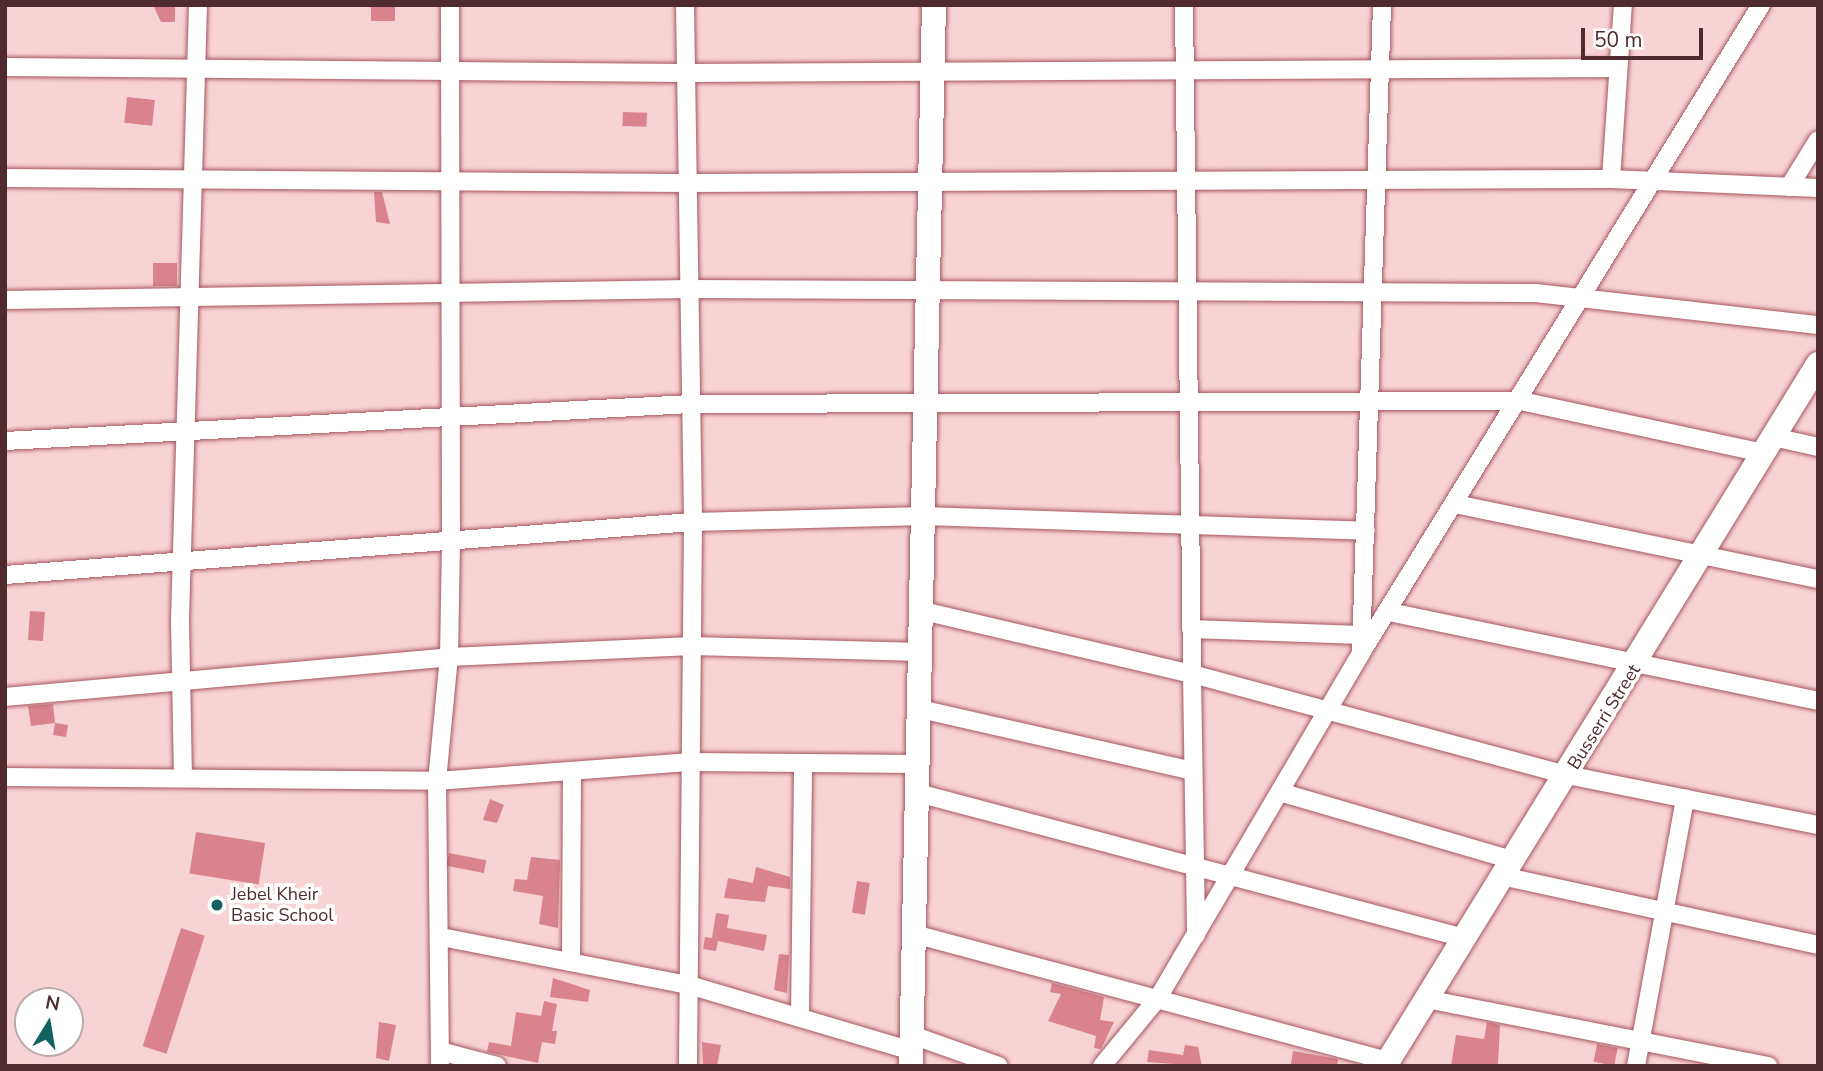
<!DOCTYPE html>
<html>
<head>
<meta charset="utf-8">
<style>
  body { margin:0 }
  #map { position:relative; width:1823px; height:1071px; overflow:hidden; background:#f8d3d5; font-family:"Nunito Sans",sans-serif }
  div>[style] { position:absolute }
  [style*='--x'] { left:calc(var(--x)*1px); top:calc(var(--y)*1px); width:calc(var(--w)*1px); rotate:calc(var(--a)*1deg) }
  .building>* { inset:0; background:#d9848c; transform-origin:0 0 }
  .roads { filter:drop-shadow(0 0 2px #a6565f) drop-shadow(0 0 2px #a6565f) }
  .street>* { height:18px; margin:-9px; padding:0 9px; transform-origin:9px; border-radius:9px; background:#fff }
  .secondary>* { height:24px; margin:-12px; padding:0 12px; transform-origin:12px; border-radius:12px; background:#fff }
  .dots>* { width:19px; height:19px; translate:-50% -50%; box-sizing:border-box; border:4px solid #fff; border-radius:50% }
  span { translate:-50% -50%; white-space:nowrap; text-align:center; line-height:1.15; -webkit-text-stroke:7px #fff; paint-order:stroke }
  .street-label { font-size:18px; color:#4f2b2f }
  .poi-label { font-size:18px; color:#4f2b2f }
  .left { translate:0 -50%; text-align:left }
  .frame { position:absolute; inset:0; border:7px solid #4f2b2f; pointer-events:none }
  .north { position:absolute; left:14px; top:987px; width:70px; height:70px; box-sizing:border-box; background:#fff; border:2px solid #b9aaac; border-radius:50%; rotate:11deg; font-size:19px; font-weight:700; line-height:28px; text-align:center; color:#4f2b2f }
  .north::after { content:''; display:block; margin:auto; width:24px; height:32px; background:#126261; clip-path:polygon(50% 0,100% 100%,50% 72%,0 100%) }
  .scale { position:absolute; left:1581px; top:28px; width:122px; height:32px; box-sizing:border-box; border:4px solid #4f2b2f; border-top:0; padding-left:9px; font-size:21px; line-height:24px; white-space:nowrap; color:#4f2b2f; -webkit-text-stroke:5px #fff; paint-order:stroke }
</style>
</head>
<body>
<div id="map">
  <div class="building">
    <div style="clip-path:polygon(153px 5px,175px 5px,175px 22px,161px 22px)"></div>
    <div style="left:371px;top:5px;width:24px;height:16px"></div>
    <div style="left:127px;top:97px;width:28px;height:26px;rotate:6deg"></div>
    <div style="left:623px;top:112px;width:24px;height:14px;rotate:2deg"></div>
    <div style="clip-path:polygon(374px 192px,382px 192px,390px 224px,376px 222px)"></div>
    <div style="left:153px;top:263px;width:24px;height:23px"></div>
    <div style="left:30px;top:611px;width:15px;height:29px;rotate:4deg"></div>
    <div style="clip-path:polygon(53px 704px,55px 723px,68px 725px,66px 737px,53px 735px,55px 723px,31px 726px,28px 706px)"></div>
    <div style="clip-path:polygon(490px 799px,504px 805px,497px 823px,483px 820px)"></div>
    <div style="left:196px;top:832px;width:70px;height:42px;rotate:9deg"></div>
    <div style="left:449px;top:853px;width:38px;height:13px;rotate:11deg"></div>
    <div style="clip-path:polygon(531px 857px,560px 860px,558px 928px,539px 924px,543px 896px,513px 891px,515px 879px,527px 880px)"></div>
    <div style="clip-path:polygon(756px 867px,790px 877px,790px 889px,768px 886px,765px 902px,724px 898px,728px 878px,753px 883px)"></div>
    <div style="left:857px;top:881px;width:13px;height:32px;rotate:9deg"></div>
    <div style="clip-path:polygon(716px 913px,729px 915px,727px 928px,767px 935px,764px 951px,718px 941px,716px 951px,703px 949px,705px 937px,712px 938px)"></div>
    <div style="left:181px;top:928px;width:25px;height:124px;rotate:18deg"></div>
    <div style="clip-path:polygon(779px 954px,789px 955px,787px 993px,774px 990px)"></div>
    <div style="clip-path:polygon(553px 978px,590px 990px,588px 1002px,550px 997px)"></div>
    <div style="clip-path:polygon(1052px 983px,1104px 997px,1100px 1020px,1114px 1022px,1101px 1049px,1094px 1048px,1096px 1036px,1048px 1021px,1061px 994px,1050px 992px)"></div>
    <div style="clip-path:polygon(544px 1001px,557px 1004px,552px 1031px,557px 1031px,555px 1044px,542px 1042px,538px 1063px,487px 1052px,489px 1042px,511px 1046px,516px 1012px,541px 1016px)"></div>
    <div style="clip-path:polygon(379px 1022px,396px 1025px,389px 1061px,376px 1058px)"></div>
    <div style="clip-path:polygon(1487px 1022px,1500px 1025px,1498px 1064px,1451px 1066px,1456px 1035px,1484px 1039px)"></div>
    <div style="clip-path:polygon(702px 1042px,721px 1045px,717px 1066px,703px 1066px)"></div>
    <div style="left:1597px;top:1044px;width:21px;height:18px;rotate:11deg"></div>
    <div style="clip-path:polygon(1185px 1045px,1198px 1047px,1202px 1066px,1147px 1062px,1149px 1050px,1183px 1055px)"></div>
    <div style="clip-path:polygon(1293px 1051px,1338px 1059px,1337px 1066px,1291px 1064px)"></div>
  </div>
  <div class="roads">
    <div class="street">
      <div style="--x:685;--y:5;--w:517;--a:89.11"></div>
      <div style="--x:693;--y:522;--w:544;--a:90.53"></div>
      <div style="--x:1184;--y:5;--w:669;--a:89.31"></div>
      <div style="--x:1192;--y:674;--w:388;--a:15.1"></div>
      <div style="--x:1567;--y:775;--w:256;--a:11.3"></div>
      <div style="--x:5;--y:67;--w:680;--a:0.51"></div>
      <div style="--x:685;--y:73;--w:932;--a:-0.31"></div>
      <div style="--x:5;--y:178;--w:682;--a:0.42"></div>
      <div style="--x:687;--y:183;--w:924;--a:-0.25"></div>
      <div style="--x:1611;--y:179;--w:207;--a:2.5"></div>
      <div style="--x:1611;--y:179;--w:174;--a:-86.1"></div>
      <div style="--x:1789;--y:187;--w:55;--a:-58.3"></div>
      <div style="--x:5;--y:300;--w:684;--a:-0.92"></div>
      <div style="--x:689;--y:289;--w:847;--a:0.27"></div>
      <div style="--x:1536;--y:293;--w:284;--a:6.5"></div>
      <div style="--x:1773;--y:437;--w:46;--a:12.5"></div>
      <div style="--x:5;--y:441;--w:687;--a:-3.09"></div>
      <div style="--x:691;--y:404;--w:830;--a:-0.21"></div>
      <div style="--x:1521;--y:401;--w:249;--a:12.1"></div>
      <div style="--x:1455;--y:504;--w:371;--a:11.7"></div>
      <div style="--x:5;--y:575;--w:690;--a:-4.41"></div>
      <div style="--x:693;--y:522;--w:231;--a:-1.5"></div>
      <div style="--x:924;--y:516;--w:442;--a:1.9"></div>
      <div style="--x:923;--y:611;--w:276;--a:13.2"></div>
      <div style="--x:1192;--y:674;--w:261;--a:89.1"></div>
      <div style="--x:1389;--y:612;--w:438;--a:11.7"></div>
      <div style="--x:1191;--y:629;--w:170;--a:2"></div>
      <div style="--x:1361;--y:652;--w:647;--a:-88.14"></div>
      <div style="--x:5;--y:697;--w:446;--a:-5.1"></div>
      <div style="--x:449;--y:657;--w:243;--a:-2.6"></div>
      <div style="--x:692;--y:646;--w:230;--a:1.5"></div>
      <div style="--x:920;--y:709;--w:280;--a:12.8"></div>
      <div style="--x:5;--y:777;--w:432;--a:0.5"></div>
      <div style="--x:437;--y:781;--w:255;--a:-4.3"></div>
      <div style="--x:691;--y:762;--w:228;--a:0.5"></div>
      <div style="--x:183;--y:778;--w:159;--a:-91.1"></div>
      <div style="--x:180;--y:619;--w:614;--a:-88.32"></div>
      <div style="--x:918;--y:793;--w:565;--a:14.87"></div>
      <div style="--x:1283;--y:793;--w:239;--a:16.3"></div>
      <div style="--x:1502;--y:876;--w:323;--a:12.3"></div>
      <div style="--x:914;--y:934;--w:491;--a:15"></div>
      <div style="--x:441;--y:937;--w:253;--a:11"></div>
      <div style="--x:689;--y:985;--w:233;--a:16.5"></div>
      <div style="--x:571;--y:962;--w:190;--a:-89.7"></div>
      <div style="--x:1426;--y:999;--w:349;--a:11.1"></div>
      <div style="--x:800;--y:1018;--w:255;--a:-89.3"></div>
      <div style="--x:912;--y:1035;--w:92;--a:19.6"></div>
      <div style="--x:440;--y:1051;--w:59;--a:14.7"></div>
      <div style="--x:440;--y:1066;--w:285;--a:-90.6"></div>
      <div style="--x:437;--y:781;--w:125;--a:-84.5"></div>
      <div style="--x:449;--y:657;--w:114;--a:-89"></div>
      <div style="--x:451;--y:543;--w:538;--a:-90.11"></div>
      <div style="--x:1102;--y:1066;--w:88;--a:-50.5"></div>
      <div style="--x:1158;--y:998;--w:400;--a:-59.5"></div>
      <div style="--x:1361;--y:653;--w:762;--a:-58.31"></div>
      <div style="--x:1636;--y:1066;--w:272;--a:-79.6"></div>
    </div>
    <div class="secondary">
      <div style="--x:911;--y:1066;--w:1061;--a:-88.76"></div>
      <div style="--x:1385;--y:1066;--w:825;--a:-58.33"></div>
    </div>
  </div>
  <div class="dots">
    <div style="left:217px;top:905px;background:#126261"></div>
  </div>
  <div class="street-label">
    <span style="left:1604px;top:717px;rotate:-58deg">Busserri Street</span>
  </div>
  <div class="poi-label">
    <span class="left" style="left:231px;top:905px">Jebel Kheir<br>Basic School</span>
  </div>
  <div class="frame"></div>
  <div class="north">N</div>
  <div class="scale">50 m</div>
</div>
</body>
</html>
